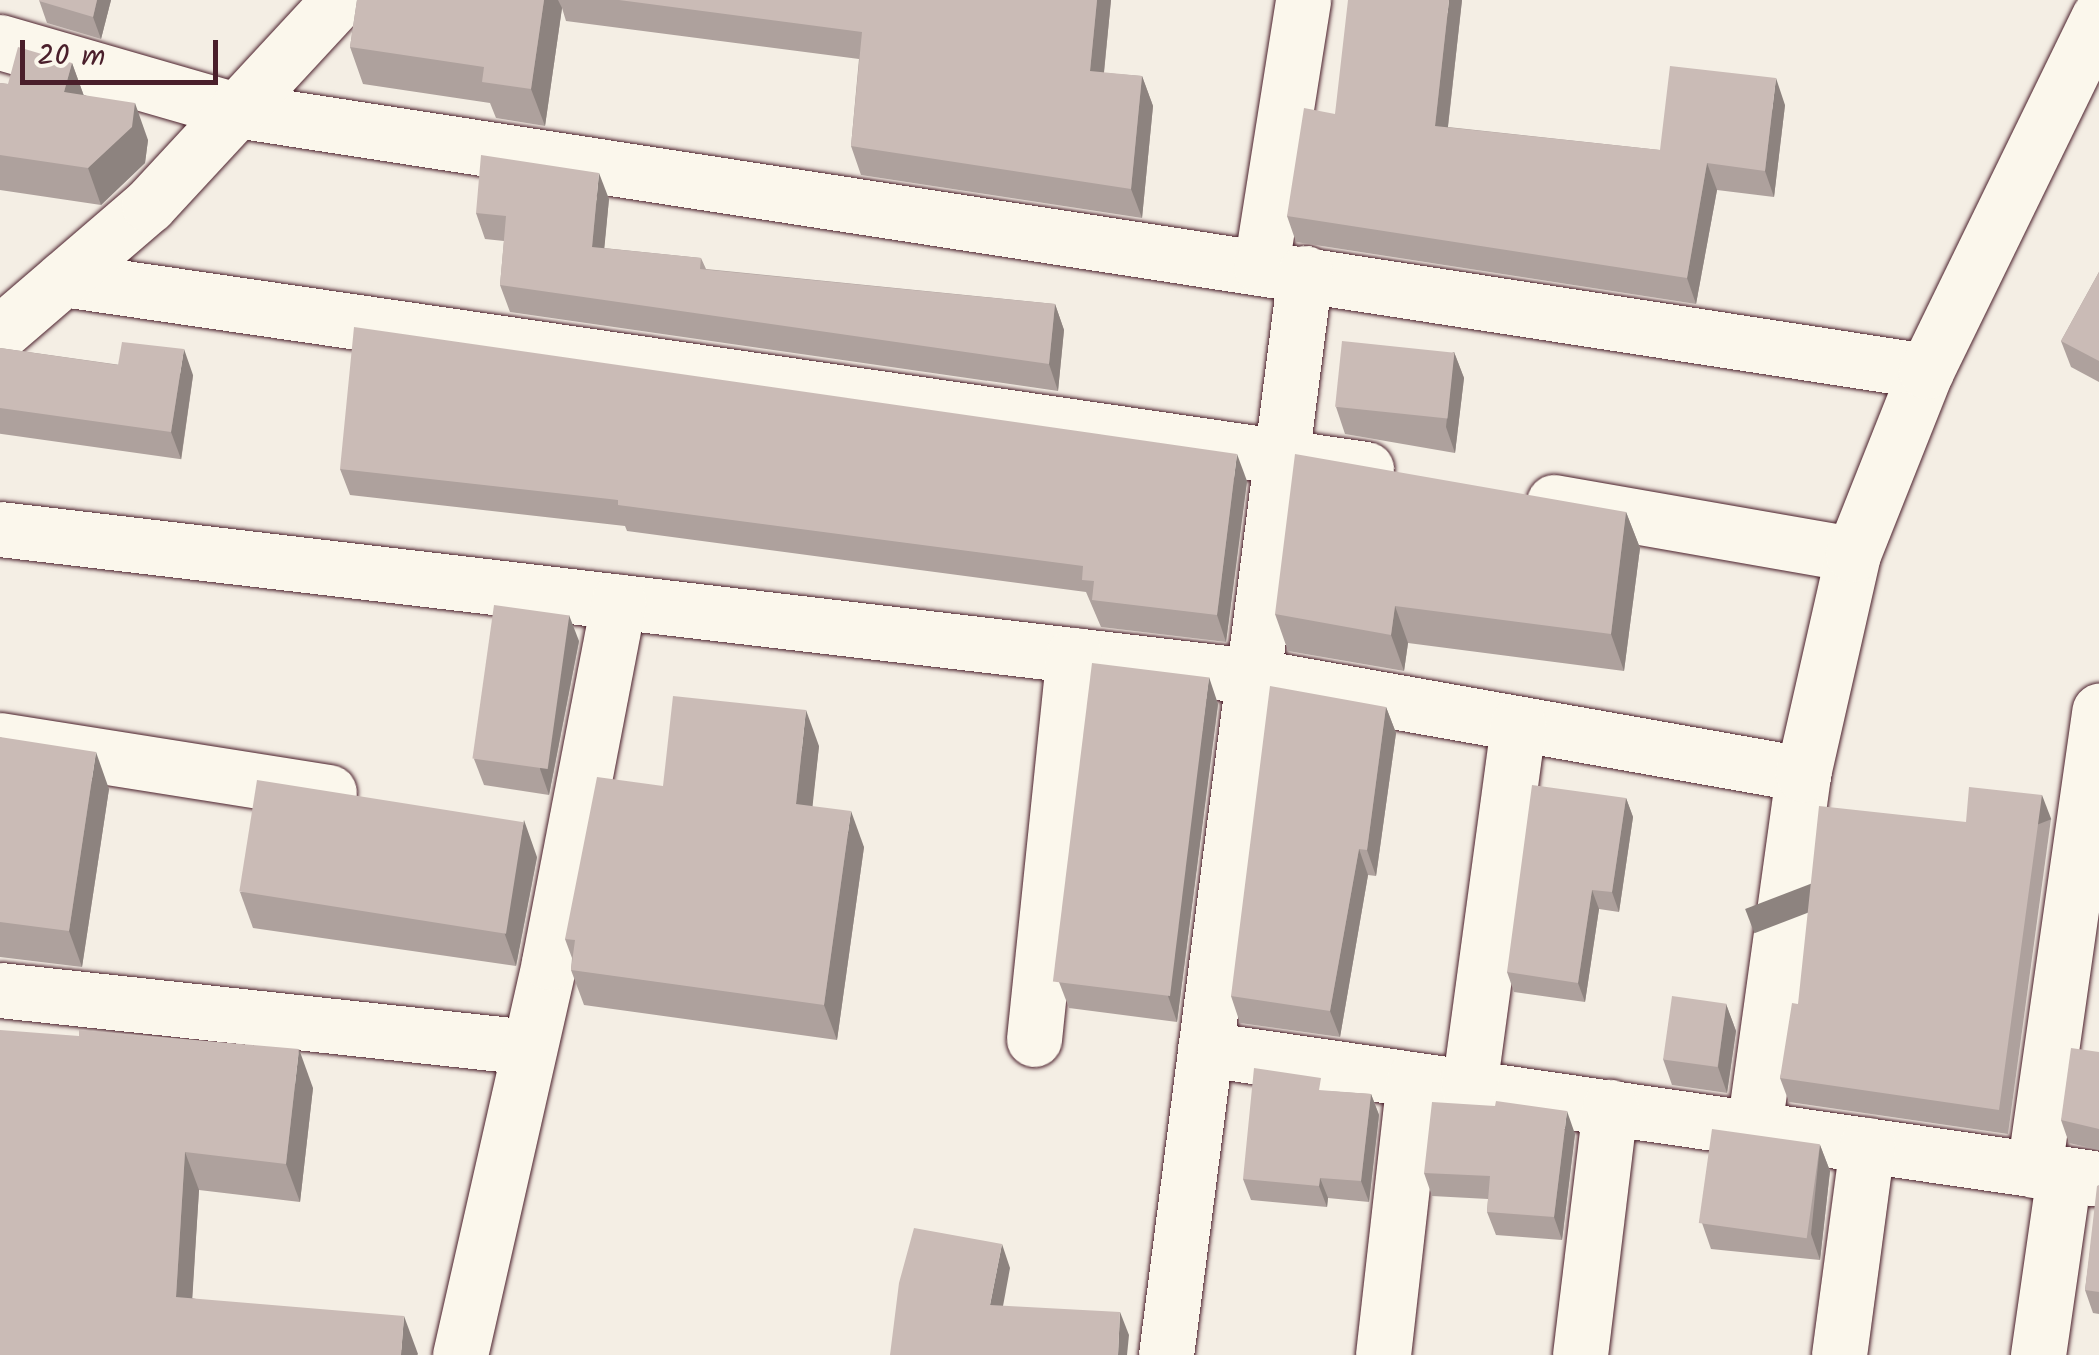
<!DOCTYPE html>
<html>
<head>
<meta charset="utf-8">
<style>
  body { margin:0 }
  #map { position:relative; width:2099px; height:1355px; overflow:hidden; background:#f4eee4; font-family:Kalam,sans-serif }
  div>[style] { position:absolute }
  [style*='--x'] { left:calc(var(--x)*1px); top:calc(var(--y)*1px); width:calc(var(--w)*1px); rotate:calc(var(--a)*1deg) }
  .roads { filter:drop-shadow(0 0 2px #4a1f2b) drop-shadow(0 0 2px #4a1f2b) }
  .minor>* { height:55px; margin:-27.5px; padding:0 27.5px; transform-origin:27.5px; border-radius:27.5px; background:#fbf7ec }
  .wall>* { inset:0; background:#aea19d; transform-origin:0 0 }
  .shaded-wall>* { inset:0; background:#8d837f; transform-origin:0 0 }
  .building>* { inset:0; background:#cabbb6; transform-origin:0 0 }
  span { translate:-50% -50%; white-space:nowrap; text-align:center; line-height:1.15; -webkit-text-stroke:9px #fbf7ec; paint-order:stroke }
  .scale { position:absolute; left:20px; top:40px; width:198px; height:45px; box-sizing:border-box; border:5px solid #4a1f2b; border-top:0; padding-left:12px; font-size:30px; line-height:35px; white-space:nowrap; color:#4a1f2b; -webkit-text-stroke:8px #fbf7ec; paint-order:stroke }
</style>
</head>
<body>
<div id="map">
  <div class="roads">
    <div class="minor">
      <div style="--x:0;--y:42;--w:246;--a:16.1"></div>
      <div style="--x:236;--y:110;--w:1710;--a:8.78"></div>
      <div style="--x:1261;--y:266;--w:269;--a:-81"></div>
      <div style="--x:63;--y:279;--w:1317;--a:8.3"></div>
      <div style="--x:0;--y:333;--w:196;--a:-40.7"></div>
      <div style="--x:149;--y:205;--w:280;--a:-47.2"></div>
      <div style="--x:1554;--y:502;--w:303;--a:9.9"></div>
      <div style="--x:0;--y:529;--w:1261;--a:6.7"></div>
      <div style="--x:1252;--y:676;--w:560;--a:10.09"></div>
      <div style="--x:0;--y:740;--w:333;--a:9"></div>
      <div style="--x:0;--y:990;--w:532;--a:6.15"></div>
      <div style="--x:1034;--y:1039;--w:386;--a:-84.1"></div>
      <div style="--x:1205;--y:1049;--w:903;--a:8.27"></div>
      <div style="--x:1469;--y:1088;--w:367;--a:-82.3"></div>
      <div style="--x:1754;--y:1128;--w:357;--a:-82.1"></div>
      <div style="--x:1803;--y:774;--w:226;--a:-77.2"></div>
      <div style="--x:1853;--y:554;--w:197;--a:-68.3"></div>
      <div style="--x:1926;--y:371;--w:394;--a:-64"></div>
      <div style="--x:2034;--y:1170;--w:464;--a:-81.9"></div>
      <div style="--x:460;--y:1355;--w:403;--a:-77.2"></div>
      <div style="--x:549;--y:962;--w:367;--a:-79.1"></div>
      <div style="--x:1166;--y:1355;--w:1091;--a:-82.68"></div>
      <div style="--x:1383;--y:1355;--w:277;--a:-83.6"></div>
      <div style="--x:1580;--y:1355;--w:250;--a:-83.1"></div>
      <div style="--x:1839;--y:1355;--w:212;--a:-82.4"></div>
      <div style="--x:2038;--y:1355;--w:183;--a:-81.8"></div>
    </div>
  </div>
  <div class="wall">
    <div style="clip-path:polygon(39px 0,111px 0,101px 39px,47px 23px)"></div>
    <div style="clip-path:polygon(357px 0,1111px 0,1104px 73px,1142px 76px,1153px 106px,1142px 218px,861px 175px,851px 146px,859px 59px,566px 21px,562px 8px,545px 126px,496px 118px,490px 103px,363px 84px,350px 47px)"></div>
    <div style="clip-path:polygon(1462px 0,1448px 127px,1660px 150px,1785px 105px,1774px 197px,1717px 190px,1696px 304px,1296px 242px,1287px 216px,1335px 114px)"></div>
    <div style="clip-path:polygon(72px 63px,84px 96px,148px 140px,145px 163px,101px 205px,0 190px,0 83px,8px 84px)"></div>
    <div style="clip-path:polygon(609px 199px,604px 248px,701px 258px,706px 269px,1055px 304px,1064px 330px,1058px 391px,510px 312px,500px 285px,504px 241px,485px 239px,476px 213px)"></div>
    <div style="clip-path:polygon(2099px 272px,2099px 382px,2071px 367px,2061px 341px)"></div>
    <div style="left:0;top:348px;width:195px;height:85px;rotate:8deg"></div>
    <div style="clip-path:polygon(1454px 352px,1464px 378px,1455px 453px,1345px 434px,1336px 407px)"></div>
    <div style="clip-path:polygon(340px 469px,1247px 481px,1226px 642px,1101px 627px,1086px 592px,627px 531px,625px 526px,350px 495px)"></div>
    <div style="clip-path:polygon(1626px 512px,1640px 548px,1624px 671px,1408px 643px,1404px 671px,1288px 651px,1275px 614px)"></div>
    <div style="clip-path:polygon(579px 641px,549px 795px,484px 785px,474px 759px)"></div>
    <div style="clip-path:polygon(1218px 704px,1177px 1022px,1069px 1008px,1059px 982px)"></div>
    <div style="clip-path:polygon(1386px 707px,1396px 733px,1376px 876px,1368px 875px,1340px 1037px,1240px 1023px,1231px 996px)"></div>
    <div style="clip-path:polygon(0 737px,109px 789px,82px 967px,0 957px)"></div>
    <div style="clip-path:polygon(819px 746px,812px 806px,864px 847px,837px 1040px,584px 1005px,571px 970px,572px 958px,565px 939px,663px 786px)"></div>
    <div style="clip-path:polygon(1626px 798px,1633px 817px,1619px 912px,1599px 909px,1585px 1002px,1514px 992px,1507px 972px)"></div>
    <div style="clip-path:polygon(2051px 819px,2008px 1134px,1789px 1102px,1780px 1078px,1798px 1004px,1966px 822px)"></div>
    <div style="clip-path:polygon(537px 857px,516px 966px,253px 928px,240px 892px)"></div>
    <div style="clip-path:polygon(1726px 1004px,1736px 1031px,1727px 1093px,1672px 1085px,1663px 1059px)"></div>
    <div style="clip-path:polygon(79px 1036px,313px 1088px,300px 1202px,199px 1190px,192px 1298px,418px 1354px,417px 1355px,0 1355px)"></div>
    <div style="clip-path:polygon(2099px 1052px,2099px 1150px,2069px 1143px,2061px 1120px)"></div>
    <div style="clip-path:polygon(1326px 1091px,1371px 1094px,1379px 1115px,1369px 1202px,1328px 1198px,1327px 1207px,1251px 1200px,1243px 1179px)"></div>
    <div style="clip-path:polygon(1495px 1106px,1575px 1134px,1562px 1240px,1496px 1235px,1487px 1212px,1488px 1199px,1432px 1196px,1424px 1173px)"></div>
    <div style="clip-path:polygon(1820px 1145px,1830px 1171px,1820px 1260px,1711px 1249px,1702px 1223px)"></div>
    <div style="clip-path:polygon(2099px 1185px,2099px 1314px,2093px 1313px,2085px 1290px)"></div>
  </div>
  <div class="shaded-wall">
    <div style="clip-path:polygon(97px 0,111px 0,101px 39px,93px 17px)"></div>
    <div style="clip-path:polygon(544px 0,558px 0,562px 8px,545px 126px,531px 89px)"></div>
    <div style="clip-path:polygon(1097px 0,1111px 0,1101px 101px,1090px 71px)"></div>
    <div style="clip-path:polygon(1449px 0,1462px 0,1445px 152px,1435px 126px)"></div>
    <div style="clip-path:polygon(72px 63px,85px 99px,64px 92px)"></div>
    <div style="clip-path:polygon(1142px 76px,1153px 106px,1142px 218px,1131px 189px)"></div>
    <div style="clip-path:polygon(1776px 78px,1785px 105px,1774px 197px,1765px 171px)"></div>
    <div style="clip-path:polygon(135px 103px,148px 140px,145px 163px,101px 205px,88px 168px)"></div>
    <div style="clip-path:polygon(1707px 163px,1717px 190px,1696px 304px,1687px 278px)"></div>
    <div style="clip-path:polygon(599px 173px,609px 199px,602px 273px,592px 247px)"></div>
    <div style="clip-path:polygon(1055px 304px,1064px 330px,1058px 391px,1049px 364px)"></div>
    <div style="clip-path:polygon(184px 349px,193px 375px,181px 459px,171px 432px)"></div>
    <div style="clip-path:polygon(1454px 352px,1464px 378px,1455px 453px,1446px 427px)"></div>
    <div style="clip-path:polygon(1237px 454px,1247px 481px,1226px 642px,1217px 615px)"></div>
    <div style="clip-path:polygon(1626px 512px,1640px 548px,1624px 671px,1611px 634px)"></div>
    <div style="clip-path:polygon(1395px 606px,1408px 643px,1404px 671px,1391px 635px)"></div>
    <div style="clip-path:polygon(569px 615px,579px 641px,549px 795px,540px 769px)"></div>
    <div style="clip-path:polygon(1209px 677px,1218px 704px,1177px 1022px,1168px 996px)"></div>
    <div style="clip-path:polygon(1386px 707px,1396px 733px,1376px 876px,1367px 850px)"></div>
    <div style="clip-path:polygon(806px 710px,819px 746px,809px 839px,796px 804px)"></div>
    <div style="clip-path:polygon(96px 752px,109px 789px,82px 967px,69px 931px)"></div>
    <div style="left:2042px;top:795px;width:26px;height:318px;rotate:69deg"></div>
    <div style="clip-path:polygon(1626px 798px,1633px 817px,1619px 912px,1612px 892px)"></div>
    <div style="clip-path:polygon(851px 811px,864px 847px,837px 1040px,824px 1005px)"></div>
    <div style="clip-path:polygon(524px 820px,537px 857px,516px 966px,503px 929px)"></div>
    <div style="clip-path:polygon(1359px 849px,1368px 875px,1340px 1037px,1330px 1011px)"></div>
    <div style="clip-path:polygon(1592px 890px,1599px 909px,1585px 1002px,1578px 983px)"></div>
    <div style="clip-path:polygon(1726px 1004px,1736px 1031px,1727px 1093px,1718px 1067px)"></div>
    <div style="clip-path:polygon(299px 1049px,313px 1088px,300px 1202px,286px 1164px)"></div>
    <div style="clip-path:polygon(1371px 1094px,1379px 1115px,1369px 1202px,1361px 1181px)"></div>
    <div style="clip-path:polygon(1567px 1111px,1575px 1134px,1562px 1240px,1554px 1217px)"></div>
    <div style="clip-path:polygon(1820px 1145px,1830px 1171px,1820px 1260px,1811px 1234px)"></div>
    <div style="clip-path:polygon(185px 1152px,199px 1190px,190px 1335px,176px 1297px)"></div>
    <div style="clip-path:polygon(1320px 1178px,1328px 1198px,1327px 1207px,1319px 1186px)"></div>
    <div style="clip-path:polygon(1002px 1244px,1010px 1268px,999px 1328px,990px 1305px)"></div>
    <div style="clip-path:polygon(1120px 1312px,1129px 1335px,1127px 1355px,1118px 1355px)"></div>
    <div style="clip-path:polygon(404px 1316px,418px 1354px,417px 1355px,401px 1355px)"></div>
  </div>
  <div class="building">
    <div style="clip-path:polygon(39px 0,97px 0,93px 17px,39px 1px)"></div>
    <div style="clip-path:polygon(357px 0,544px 0,531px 89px,482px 82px,484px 67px,350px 47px)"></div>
    <div style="clip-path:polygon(619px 0,1097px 0,1090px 71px,1142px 76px,1131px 189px,851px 146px,862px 32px)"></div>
    <div style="clip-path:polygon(1348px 0,1449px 0,1435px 126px,1660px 150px,1670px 66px,1776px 78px,1765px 171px,1707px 163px,1687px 278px,1287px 216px,1304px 108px,1335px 114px)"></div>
    <div style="clip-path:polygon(18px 47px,72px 63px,64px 92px,135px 103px,132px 127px,88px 168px,0 155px,0 83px,8px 84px)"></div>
    <div style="clip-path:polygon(481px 155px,599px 173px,592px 247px,701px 258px,700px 269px,1055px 304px,1049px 364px,500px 285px,506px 216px,476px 213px)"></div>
    <div style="clip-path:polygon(2099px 272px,2099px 361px,2061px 341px)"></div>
    <div style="clip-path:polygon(354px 327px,1237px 454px,1217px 615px,1092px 600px,1094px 581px,1082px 580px,1083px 566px,618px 505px,618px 500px,340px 469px)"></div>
    <div style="left:1342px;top:341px;width:113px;height:66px;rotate:6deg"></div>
    <div style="clip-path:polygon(122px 342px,184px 349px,171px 432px,0 408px,0 348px,118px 365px)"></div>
    <div style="clip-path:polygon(1295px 454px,1626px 512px,1611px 634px,1395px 606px,1391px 635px,1275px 614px)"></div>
    <div style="left:494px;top:605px;width:76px;height:155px;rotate:8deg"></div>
    <div style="left:1092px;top:663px;width:118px;height:321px;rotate:7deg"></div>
    <div style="clip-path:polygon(1270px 686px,1386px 707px,1367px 850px,1359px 849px,1330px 1011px,1231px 996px)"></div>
    <div style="clip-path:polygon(673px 696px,806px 710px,796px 804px,851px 811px,824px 1005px,571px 970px,575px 940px,565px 939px,597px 777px,663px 786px)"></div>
    <div style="clip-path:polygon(0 737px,96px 752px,69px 931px,0 922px)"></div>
    <div style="left:257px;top:780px;width:270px;height:113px;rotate:9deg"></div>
    <div style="clip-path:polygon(1532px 785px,1626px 798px,1612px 892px,1592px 890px,1578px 983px,1507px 972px)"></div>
    <div style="clip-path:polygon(1969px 787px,2042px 795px,1999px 1110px,1780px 1078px,1792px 1003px,1798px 1004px,1819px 806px,1966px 822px)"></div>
    <div style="left:1672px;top:996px;width:55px;height:64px;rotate:8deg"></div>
    <div style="clip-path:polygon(0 1030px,79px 1036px,79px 1030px,299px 1049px,286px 1164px,185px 1152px,176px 1297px,404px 1316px,401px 1355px,0 1355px)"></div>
    <div style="clip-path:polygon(2071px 1048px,2099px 1052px,2099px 1129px,2061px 1120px)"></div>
    <div style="clip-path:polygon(1254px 1068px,1321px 1078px,1319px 1090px,1371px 1094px,1361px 1181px,1320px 1178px,1319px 1186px,1243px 1179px)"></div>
    <div style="clip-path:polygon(1496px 1101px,1567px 1111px,1554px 1217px,1487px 1212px,1490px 1176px,1424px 1173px,1432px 1102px,1495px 1106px)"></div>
    <div style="left:1712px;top:1129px;width:109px;height:95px;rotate:8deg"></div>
    <div style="clip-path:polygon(2099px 1185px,2099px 1292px,2085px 1290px,2097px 1186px)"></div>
    <div style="clip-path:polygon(914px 1228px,1002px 1244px,990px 1305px,1120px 1312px,1118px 1355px,890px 1355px,899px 1283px)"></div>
  </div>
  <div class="scale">20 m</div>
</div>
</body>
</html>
